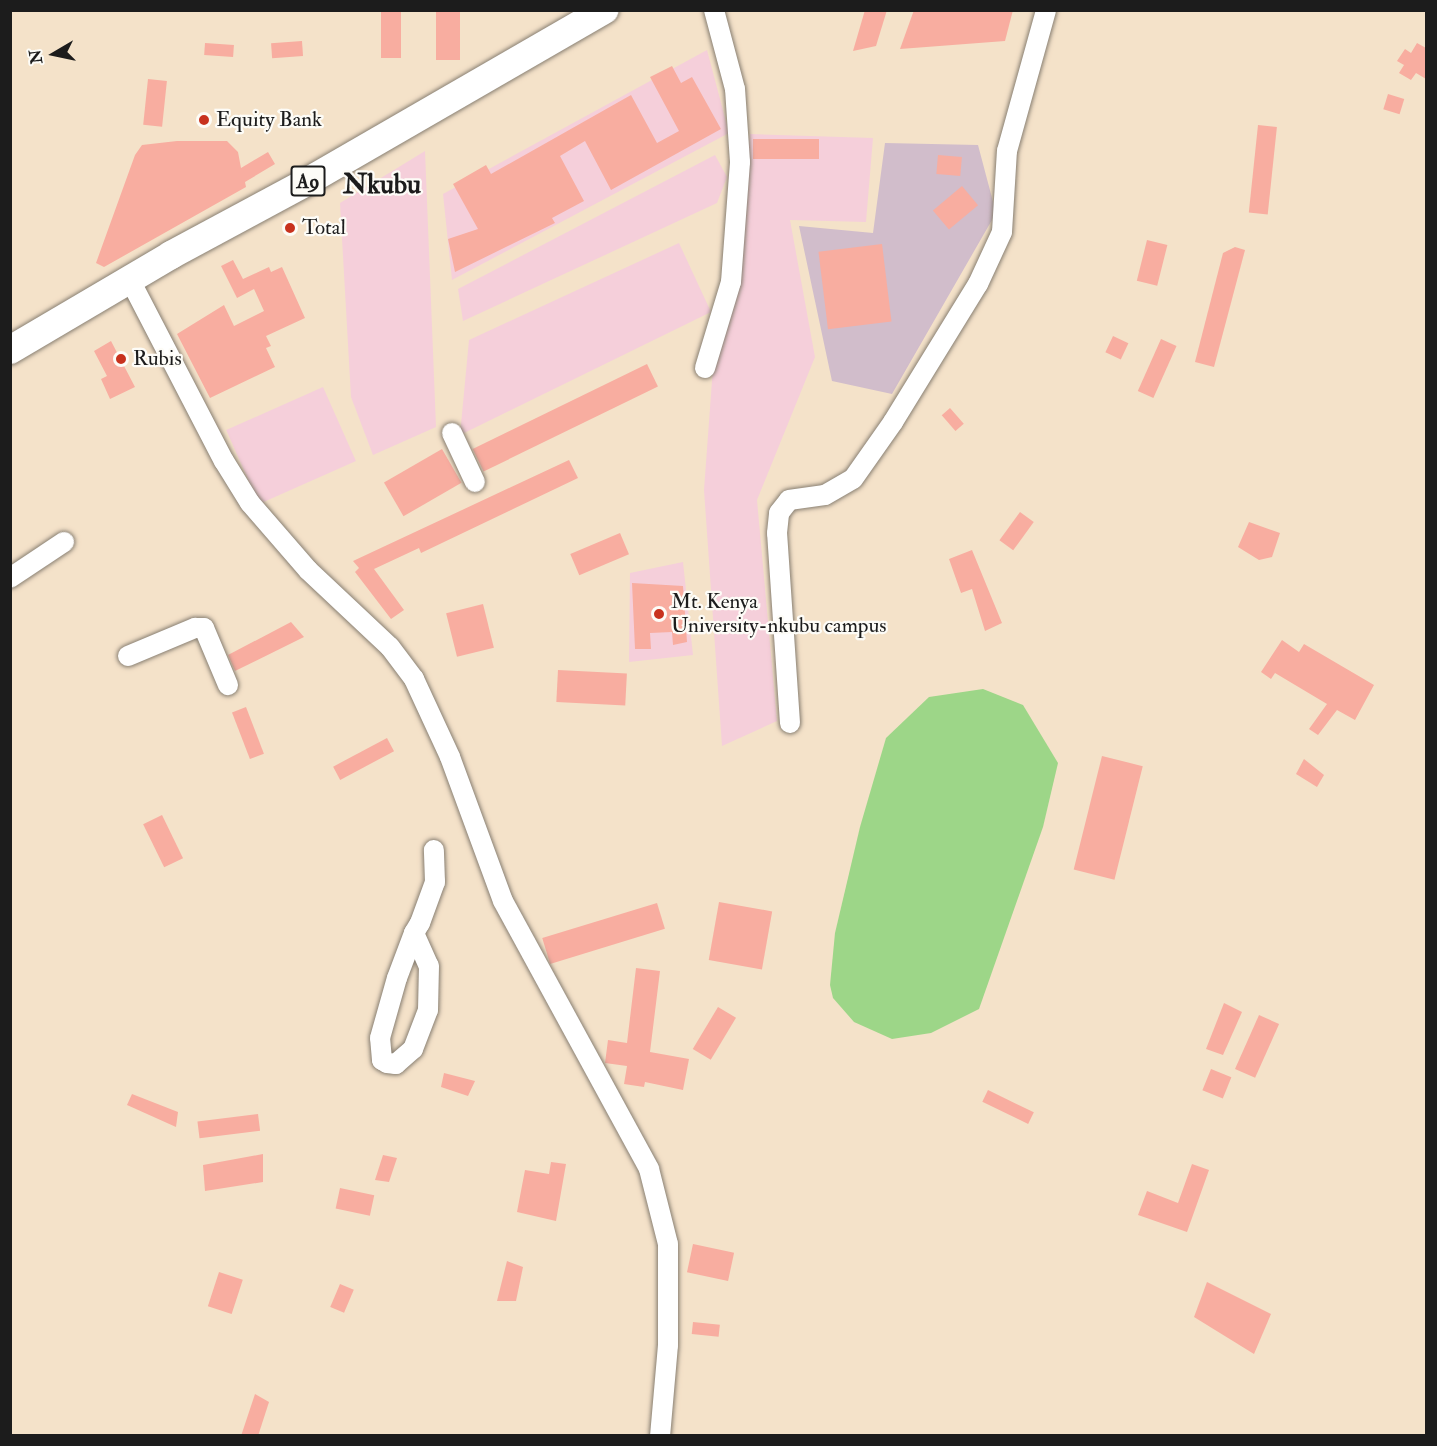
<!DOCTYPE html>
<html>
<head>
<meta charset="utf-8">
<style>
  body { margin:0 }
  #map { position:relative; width:1437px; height:1446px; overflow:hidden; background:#f4e2c9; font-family:"IM FELL Double Pica",serif }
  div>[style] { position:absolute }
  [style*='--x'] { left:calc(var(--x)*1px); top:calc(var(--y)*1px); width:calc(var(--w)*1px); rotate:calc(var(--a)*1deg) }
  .built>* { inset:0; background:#f5cfda; transform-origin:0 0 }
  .industrial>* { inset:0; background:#d1bdcb }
  .green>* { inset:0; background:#9dd688 }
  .building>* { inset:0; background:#f8ada0; transform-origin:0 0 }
  .roads { filter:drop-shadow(0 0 2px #887f72) drop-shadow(0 0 2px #887f72) }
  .minor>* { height:20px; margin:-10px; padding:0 10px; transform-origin:10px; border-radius:10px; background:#fff }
  .highway>* { height:28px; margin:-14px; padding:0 14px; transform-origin:14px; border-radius:14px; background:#fff }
  .dots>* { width:16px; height:16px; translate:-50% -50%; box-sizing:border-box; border:3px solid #fdfcf7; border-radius:50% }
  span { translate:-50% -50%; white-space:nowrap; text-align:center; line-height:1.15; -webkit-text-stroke:4.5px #fdfcf7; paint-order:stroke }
  .shield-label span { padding:2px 4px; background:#fdfcf7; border:2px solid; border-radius:4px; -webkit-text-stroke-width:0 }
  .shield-label { font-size:20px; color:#1c1c1c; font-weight:700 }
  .poi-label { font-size:21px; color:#1c1c1c }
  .left { translate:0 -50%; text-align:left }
  .district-label { font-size:27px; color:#1c1c1c; font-weight:700 }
  .frame { position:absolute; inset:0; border:12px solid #1c1c1c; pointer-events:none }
  .north { position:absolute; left:24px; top:24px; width:60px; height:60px; -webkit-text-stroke:4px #fdfcf7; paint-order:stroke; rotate:261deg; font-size:16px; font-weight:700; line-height:24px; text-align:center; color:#1c1c1c }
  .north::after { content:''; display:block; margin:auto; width:21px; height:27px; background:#1c1c1c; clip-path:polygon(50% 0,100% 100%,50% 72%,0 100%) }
</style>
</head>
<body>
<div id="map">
  <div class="built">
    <div style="clip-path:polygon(707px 50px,729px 133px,452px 280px,443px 194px)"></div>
    <div style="clip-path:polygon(750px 134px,873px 138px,866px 222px,790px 220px,815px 357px,757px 500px,777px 721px,722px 746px,704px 490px,713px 367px,735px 303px)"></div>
    <div style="clip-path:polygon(425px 151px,436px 427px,373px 455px,351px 397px,340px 203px)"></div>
    <div style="clip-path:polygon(715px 155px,727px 177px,717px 203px,463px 321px,458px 289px)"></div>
    <div style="clip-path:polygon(679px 243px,711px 312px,460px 435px,469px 340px)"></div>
    <div style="left:323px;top:387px;width:81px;height:106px;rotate:66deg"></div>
    <div style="clip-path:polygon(683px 562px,693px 655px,629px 662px,630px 573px)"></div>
  </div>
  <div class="industrial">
    <div style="clip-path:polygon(885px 143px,978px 145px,996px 213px,892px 394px,832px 381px,799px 226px,873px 233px)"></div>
  </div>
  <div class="green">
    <div style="clip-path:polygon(983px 689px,1023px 705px,1058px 763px,1043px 827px,979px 1009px,931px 1033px,892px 1039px,854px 1022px,833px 998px,830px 985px,835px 933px,860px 827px,886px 738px,929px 697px)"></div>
  </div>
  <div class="building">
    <div style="left:381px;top:10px;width:20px;height:48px"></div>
    <div style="left:436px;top:10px;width:24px;height:50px"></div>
    <div style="clip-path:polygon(865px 10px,887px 10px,876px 46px,853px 51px)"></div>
    <div style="clip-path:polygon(914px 10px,1013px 10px,1005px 41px,900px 49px)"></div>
    <div style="left:302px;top:41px;width:15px;height:31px;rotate:86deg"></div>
    <div style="left:205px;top:43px;width:29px;height:12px;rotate:4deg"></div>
    <div style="clip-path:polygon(1417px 43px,1426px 48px,1426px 79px,1416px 73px,1411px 80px,1399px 73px,1404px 65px,1397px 61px,1405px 49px,1411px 53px)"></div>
    <div style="clip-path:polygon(672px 66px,681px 83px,692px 77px,721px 129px,611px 190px,585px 141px,560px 156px,584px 201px,552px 218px,555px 223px,455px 272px,448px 239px,478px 229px,453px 184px,486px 165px,491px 174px,631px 95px,657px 143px,679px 131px,650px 77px)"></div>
    <div style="left:148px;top:79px;width:19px;height:46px;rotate:6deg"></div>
    <div style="left:1388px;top:94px;width:17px;height:16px;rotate:17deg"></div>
    <div style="left:1258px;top:125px;width:19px;height:88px;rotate:6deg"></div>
    <div style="left:753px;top:139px;width:66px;height:20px"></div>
    <div style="clip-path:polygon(177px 141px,227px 141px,238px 152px,241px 168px,268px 152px,275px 164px,245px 182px,246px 187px,104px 267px,96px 263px,135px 155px,142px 145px)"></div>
    <div style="left:938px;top:155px;width:24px;height:19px;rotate:5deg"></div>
    <div style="left:962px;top:186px;width:25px;height:38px;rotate:50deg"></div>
    <div style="left:1147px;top:240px;width:21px;height:42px;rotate:14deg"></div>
    <div style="left:882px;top:244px;width:78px;height:64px;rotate:83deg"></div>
    <div style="clip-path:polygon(1235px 247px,1245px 250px,1214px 367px,1195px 362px,1223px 253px)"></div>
    <div style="clip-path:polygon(233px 260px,243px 279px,269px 267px,271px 272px,282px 267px,305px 318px,266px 336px,271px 346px,266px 348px,275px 367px,210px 398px,177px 334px,224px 305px,234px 326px,264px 311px,254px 289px,237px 298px,221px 266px)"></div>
    <div style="left:1113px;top:336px;width:17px;height:18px;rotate:25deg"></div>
    <div style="left:1161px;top:339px;width:17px;height:57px;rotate:24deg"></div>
    <div style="clip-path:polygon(111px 341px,135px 387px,110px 399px,101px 379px,107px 376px,94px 351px)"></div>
    <div style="left:647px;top:364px;width:25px;height:194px;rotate:64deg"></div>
    <div style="left:950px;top:408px;width:21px;height:11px;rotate:49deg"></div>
    <div style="left:442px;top:449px;width:39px;height:67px;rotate:60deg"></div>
    <div style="clip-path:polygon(569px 460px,578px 478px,421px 553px,419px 548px,374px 569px,404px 610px,391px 619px,355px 572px,359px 568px,353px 561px)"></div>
    <div style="left:1020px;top:512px;width:17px;height:35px;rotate:36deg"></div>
    <div style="clip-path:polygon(1249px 522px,1280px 533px,1272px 557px,1259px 560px,1238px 547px)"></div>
    <div style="left:620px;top:533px;width:23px;height:54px;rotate:67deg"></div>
    <div style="clip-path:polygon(972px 550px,1002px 623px,985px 631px,972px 589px,961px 593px,949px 559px)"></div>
    <div style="clip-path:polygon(632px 583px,683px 586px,687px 642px,673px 645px,672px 632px,650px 633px,651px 649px,635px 649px)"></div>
    <div style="left:483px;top:604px;width:45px;height:38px;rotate:76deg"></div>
    <div style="clip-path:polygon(291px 622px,304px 637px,235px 671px,228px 655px)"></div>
    <div style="clip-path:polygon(1282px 640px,1299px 652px,1304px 644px,1374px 685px,1355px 720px,1337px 710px,1318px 735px,1309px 729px,1327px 704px,1275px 673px,1271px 679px,1261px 672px)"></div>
    <div style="left:558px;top:670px;width:69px;height:32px;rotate:3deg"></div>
    <div style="left:246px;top:707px;width:50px;height:15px;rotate:69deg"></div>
    <div style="left:387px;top:738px;width:15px;height:61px;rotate:62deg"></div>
    <div style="left:1102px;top:756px;width:42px;height:117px;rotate:14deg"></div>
    <div style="clip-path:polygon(1304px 759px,1324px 775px,1317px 787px,1296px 774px)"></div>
    <div style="left:162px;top:815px;width:48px;height:21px;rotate:64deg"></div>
    <div style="left:719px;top:902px;width:54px;height:59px;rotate:10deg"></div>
    <div style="left:657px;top:903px;width:27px;height:120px;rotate:73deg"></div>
    <div style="clip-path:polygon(636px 968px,660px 971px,650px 1052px,689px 1059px,683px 1090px,645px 1082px,644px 1087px,624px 1084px,627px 1066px,605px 1063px,608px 1040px,627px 1043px)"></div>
    <div style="clip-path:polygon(1224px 1003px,1242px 1012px,1223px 1055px,1206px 1049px)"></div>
    <div style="left:718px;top:1007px;width:21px;height:49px;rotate:31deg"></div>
    <div style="left:1259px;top:1015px;width:22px;height:59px;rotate:24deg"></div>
    <div style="left:1211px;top:1069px;width:22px;height:23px;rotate:22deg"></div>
    <div style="clip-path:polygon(444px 1073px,475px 1081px,468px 1096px,441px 1087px)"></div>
    <div style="left:988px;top:1090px;width:51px;height:13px;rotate:26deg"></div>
    <div style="clip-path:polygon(132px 1094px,178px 1112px,176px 1127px,127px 1105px)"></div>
    <div style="left:258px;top:1114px;width:17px;height:61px;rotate:83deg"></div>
    <div style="clip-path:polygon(263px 1154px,263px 1182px,205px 1191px,203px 1165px)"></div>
    <div style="clip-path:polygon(383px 1155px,397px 1158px,389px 1182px,375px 1180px)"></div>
    <div style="clip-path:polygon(551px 1162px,566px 1164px,556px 1221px,517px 1212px,525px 1170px,549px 1174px)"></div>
    <div style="clip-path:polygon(1192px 1164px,1209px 1170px,1187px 1232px,1138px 1215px,1147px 1191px,1178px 1203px)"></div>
    <div style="left:340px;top:1188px;width:35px;height:21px;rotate:12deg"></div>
    <div style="left:693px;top:1244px;width:42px;height:29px;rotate:12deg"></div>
    <div style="clip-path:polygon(507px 1261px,523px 1267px,516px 1301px,497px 1301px)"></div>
    <div style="left:219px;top:1272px;width:25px;height:36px;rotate:18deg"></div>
    <div style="clip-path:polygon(1207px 1282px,1271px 1314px,1254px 1354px,1194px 1317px)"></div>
    <div style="left:340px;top:1284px;width:15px;height:25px;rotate:23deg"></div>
    <div style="left:693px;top:1322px;width:27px;height:12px;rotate:6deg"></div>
    <div style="clip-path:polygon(255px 1394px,269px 1402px,258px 1436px,241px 1436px)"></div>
  </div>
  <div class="roads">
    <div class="minor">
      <div style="--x:130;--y:280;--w:204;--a:62.6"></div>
      <div style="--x:224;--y:461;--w:49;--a:58.2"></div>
      <div style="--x:250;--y:503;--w:89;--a:49.1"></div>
      <div style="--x:308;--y:570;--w:112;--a:43.2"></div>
      <div style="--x:390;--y:647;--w:40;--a:53"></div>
      <div style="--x:414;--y:679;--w:86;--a:65.2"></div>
      <div style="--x:450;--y:757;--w:153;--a:69.8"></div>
      <div style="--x:503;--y:901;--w:305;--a:61.4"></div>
      <div style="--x:649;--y:1169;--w:77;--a:75.8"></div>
      <div style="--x:668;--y:1244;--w:101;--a:90"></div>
      <div style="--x:668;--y:1345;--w:91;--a:95"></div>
      <div style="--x:705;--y:368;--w:90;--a:-73.2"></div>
      <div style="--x:731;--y:282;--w:120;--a:-85.7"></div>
      <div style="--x:740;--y:162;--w:73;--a:-93.9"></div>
      <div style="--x:735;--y:89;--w:82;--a:-104.9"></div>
      <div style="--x:452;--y:433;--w:54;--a:64.9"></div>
      <div style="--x:10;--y:578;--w:65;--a:-33.7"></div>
      <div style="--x:128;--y:656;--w:73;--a:-22.7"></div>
      <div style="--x:195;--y:628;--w:9;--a:0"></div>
      <div style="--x:204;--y:628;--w:62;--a:67.2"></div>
      <div style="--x:790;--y:723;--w:190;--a:-93.9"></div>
      <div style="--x:777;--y:533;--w:20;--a:-84"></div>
      <div style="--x:779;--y:513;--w:16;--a:-52"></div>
      <div style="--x:789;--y:500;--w:36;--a:-8"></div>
      <div style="--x:825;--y:495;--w:32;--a:-30"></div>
      <div style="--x:853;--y:479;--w:70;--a:-54.9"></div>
      <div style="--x:893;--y:422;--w:162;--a:-58.4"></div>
      <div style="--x:978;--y:284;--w:57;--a:-65.2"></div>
      <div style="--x:1002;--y:232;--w:81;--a:-86.5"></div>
      <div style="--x:1007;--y:151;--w:146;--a:-74.5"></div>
      <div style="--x:414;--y:933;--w:36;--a:66"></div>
      <div style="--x:429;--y:966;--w:44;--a:91.3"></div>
      <div style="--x:428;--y:1010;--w:42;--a:111"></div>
      <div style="--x:413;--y:1049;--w:23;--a:139"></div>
      <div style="--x:396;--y:1064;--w:9;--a:-174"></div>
      <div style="--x:387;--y:1063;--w:6;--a:-149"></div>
      <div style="--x:382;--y:1060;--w:22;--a:-95"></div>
      <div style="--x:380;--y:1038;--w:62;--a:-74.2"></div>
      <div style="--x:397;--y:978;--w:48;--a:-69.3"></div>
      <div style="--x:414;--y:933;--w:12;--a:-59"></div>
      <div style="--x:420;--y:923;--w:44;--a:-69.9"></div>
      <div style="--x:435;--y:882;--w:32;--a:-92"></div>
    </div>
    <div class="highway">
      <div style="--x:10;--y:350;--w:187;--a:-30.5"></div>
      <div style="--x:171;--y:255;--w:158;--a:-28.3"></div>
      <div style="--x:310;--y:180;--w:340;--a:-30"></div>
    </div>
  </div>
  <div class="dots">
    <div style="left:204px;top:120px;background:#c8321e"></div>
    <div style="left:290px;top:228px;background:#c8321e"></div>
    <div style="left:121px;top:359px;background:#c8321e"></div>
    <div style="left:659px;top:614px;background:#c8321e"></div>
  </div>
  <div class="shield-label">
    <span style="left:308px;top:181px">A9</span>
  </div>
  <div class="poi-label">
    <span class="left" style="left:216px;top:120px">Equity Bank</span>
    <span class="left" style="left:302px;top:228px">Total</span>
    <span class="left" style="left:133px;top:359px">Rubis</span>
    <span class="left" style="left:671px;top:614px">Mt. Kenya<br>University-nkubu campus</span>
  </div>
  <div class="district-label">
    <span style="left:382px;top:185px">Nkubu</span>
  </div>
  <div class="frame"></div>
  <div class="north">N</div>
</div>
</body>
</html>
